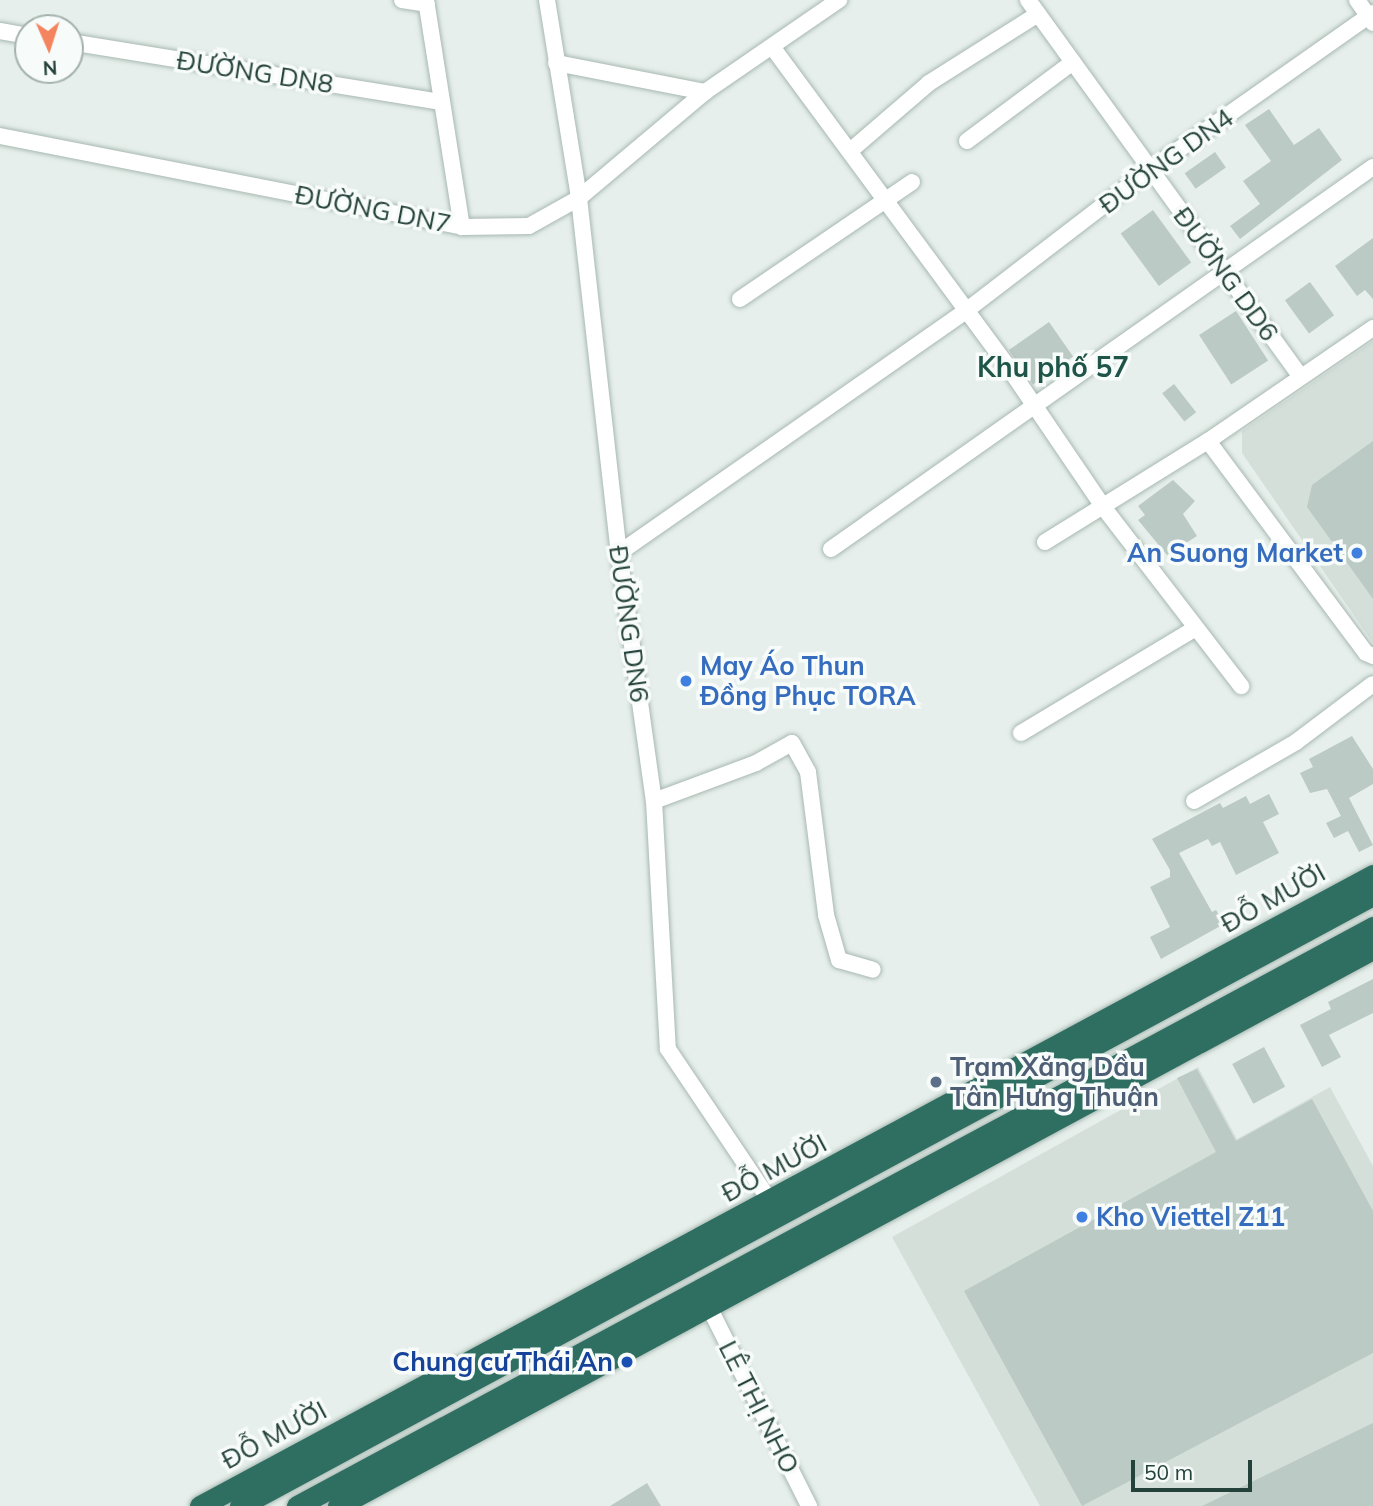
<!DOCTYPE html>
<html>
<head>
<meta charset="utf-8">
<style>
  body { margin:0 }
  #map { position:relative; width:1373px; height:1506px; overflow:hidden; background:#e6efeb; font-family:Mulish,sans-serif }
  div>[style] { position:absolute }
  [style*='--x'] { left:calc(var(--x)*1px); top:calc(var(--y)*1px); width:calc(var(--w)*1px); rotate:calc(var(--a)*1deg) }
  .built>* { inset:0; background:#d4dfda }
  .building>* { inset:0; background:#bbcac4; transform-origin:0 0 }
  .roads { filter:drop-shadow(0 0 2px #a8b8b2) drop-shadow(0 0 2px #a8b8b2) }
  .street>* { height:16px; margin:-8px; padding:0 8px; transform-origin:8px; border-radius:8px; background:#fff }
  .highway>* { height:21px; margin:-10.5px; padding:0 10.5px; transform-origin:10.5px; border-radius:10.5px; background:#2f6f62 }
  .dots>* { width:19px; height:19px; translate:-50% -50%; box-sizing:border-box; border:4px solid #f7fbf9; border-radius:50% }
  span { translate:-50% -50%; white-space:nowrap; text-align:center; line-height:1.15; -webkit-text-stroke:7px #f7fbf9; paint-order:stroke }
  .street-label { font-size:26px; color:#24423a }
  .shop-label { font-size:26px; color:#366cbe; font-weight:700 }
  .right { translate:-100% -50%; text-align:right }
  .left { translate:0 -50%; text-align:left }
  .service-label { font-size:26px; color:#4e5e75; font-weight:700 }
  .transit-label { font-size:26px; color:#164399; font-weight:700 }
  .neighbourhood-label { font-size:28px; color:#1f5548; font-weight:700 }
  .north { position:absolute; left:14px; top:14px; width:70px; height:70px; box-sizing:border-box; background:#f7fbf9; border:2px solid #a3b1ad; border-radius:50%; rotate:177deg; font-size:19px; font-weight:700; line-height:28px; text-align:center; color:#24423a }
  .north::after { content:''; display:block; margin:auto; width:24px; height:32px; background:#f4845f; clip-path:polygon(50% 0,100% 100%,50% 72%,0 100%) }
  .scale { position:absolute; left:1131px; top:1460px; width:121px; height:32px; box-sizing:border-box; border:4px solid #24423a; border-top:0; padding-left:9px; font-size:21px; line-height:24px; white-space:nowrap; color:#24423a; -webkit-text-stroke:5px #f7fbf9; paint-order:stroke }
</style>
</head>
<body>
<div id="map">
  <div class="built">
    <div style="clip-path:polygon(1373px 341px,1373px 643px,1242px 453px,1242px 431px)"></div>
    <div style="clip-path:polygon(1198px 1067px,1237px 1139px,1330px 1087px,1373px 1166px,1373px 1506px,1040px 1506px,892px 1237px)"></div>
  </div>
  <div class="building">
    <div style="clip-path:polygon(1269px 109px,1294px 145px,1319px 128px,1342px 160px,1240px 239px,1230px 226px,1260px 204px,1243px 181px,1271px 161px,1245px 125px)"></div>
    <div style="left:1215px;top:152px;width:19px;height:37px;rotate:55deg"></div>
    <div style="left:1153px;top:210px;width:65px;height:40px;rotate:54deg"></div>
    <div style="clip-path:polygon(1373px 238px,1373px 299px,1365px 290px,1357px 296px,1335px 266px)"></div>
    <div style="left:1310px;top:282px;width:41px;height:31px;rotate:54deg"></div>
    <div style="left:1236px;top:311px;width:59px;height:44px;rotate:57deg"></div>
    <div style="left:1049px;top:322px;width:42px;height:49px;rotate:55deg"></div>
    <div style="left:1174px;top:384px;width:36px;height:15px;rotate:52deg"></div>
    <div style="clip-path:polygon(1373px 441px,1373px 599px,1307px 507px,1312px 485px)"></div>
    <div style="clip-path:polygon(1173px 480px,1195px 501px,1183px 514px,1197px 536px,1167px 555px,1138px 520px,1145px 515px,1138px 506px)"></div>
    <div style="clip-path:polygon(1352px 736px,1373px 769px,1373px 784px,1349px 798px,1373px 845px,1359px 852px,1348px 831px,1334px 838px,1326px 823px,1341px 816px,1327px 789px,1310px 793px,1300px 773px,1313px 767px,1309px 759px)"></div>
    <div style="clip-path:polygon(1269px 794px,1279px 814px,1263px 822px,1279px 853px,1236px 875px,1220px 842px,1212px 846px,1208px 839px,1179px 853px,1212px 912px,1216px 910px,1224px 924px,1161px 959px,1150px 937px,1170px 927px,1150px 887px,1170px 877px,1170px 870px,1152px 839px,1220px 803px,1223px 808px,1246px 796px,1250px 804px)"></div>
    <div style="clip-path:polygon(1373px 979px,1373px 1013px,1329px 1035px,1341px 1057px,1322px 1067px,1300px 1025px,1331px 1009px,1328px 1002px)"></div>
    <div style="left:1264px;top:1047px;width:45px;height:36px;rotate:62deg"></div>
    <div style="clip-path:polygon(1197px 1069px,1236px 1141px,1312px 1099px,1373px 1211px,1373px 1353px,1082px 1506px,964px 1291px,1216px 1152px,1177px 1078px)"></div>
    <div style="clip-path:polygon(1373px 1423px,1373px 1506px,1202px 1506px)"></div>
    <div style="clip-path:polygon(647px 1483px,661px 1506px,610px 1506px)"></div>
  </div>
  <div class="roads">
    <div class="street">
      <div style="--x:402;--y:0;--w:25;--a:9"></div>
      <div style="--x:426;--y:0;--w:230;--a:81"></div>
      <div style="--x:547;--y:0;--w:201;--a:80.8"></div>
      <div style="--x:579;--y:198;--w:357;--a:83.6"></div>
      <div style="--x:619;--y:553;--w:250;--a:82"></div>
      <div style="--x:654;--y:801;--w:248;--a:86.8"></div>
      <div style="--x:668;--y:1049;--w:190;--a:56.1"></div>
      <div style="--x:1028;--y:0;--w:465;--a:54.1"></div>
      <div style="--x:1357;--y:0;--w:28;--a:55"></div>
      <div style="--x:0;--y:31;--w:28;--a:10"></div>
      <div style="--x:70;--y:42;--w:375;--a:9.2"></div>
      <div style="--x:773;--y:48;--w:398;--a:53.6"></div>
      <div style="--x:1009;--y:368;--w:169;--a:55.8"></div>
      <div style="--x:1104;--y:508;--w:225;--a:52.4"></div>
      <div style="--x:556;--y:63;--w:152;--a:11"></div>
      <div style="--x:0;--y:136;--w:471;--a:11.1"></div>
      <div style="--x:462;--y:227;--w:67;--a:-0.9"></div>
      <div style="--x:529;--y:226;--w:57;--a:-29.2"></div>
      <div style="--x:579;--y:198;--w:165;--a:-40.1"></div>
      <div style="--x:705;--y:92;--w:163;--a:-34.5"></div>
      <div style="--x:967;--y:141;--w:132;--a:-36.7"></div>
      <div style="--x:850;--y:151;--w:104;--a:-40.7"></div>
      <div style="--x:929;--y:83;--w:129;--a:-32.3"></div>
      <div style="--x:740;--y:299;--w:208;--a:-34.2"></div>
      <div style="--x:1373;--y:328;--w:200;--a:145.6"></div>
      <div style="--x:1208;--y:441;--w:264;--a:53.3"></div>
      <div style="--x:1366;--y:653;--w:8;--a:23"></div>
      <div style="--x:1045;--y:542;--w:192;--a:-31.8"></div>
      <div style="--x:831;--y:549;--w:663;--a:-35.18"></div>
      <div style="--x:619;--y:553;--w:424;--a:-34.9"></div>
      <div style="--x:967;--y:310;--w:232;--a:-37.5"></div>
      <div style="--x:1151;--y:169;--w:271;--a:-35.1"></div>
      <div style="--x:1021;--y:733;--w:202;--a:-31"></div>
      <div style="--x:654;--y:801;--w:109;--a:-20.4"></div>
      <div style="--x:756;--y:763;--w:41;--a:-29.1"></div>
      <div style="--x:792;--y:743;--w:33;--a:61"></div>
      <div style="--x:808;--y:772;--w:144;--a:82.8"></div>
      <div style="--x:826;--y:915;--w:47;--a:73.9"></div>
      <div style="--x:839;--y:960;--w:35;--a:16"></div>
      <div style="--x:1194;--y:801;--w:118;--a:-30"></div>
      <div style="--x:1296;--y:742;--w:96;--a:-37"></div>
      <div style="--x:709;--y:1307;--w:223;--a:63.3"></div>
    </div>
    <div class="highway">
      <div style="--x:200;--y:1506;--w:1332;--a:-28.28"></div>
      <div style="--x:240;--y:1506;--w:1287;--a:-28.34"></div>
      <div style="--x:297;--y:1506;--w:1222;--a:-28.28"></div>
      <div style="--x:338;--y:1506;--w:1175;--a:-28.29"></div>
    </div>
  </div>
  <div class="dots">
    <div style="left:1357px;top:553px;background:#3f7fe0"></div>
    <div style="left:686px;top:681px;background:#3f7fe0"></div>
    <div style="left:936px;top:1082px;background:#5c6f8a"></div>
    <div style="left:1082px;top:1217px;background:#3f7fe0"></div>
    <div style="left:627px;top:1362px;background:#1a4fb4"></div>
  </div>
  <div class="street-label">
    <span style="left:255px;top:72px;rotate:9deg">ĐƯỜNG DN8</span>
    <span style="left:1166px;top:161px;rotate:-36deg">ĐƯỜNG DN4</span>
    <span style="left:373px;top:209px;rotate:11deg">ĐƯỜNG DN7</span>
    <span style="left:1226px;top:274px;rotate:54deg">ĐƯỜNG DD6</span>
    <span style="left:629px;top:624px;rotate:82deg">ĐƯỜNG DN6</span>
    <span style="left:1273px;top:898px;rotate:-29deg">ĐỖ MƯỜI</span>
    <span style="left:774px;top:1168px;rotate:-28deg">ĐỖ MƯỜI</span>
    <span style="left:759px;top:1407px;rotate:63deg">LÊ THỊ NHO</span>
    <span style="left:274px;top:1435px;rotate:-28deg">ĐỖ MƯỜI</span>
  </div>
  <div class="shop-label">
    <span class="right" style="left:1343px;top:553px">An Suong Market</span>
    <span class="left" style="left:700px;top:681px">May Áo Thun<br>Đồng Phục TORA</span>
    <span class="left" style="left:1096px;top:1217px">Kho Viettel Z11</span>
  </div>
  <div class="service-label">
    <span class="left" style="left:950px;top:1082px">Trạm Xăng Dầu<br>Tân Hưng Thuận</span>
  </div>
  <div class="transit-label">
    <span class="right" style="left:613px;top:1362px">Chung cư Thái An</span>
  </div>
  <div class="neighbourhood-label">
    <span style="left:1053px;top:367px">Khu phố 57</span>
  </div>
  <div class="north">N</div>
  <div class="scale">50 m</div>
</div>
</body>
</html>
